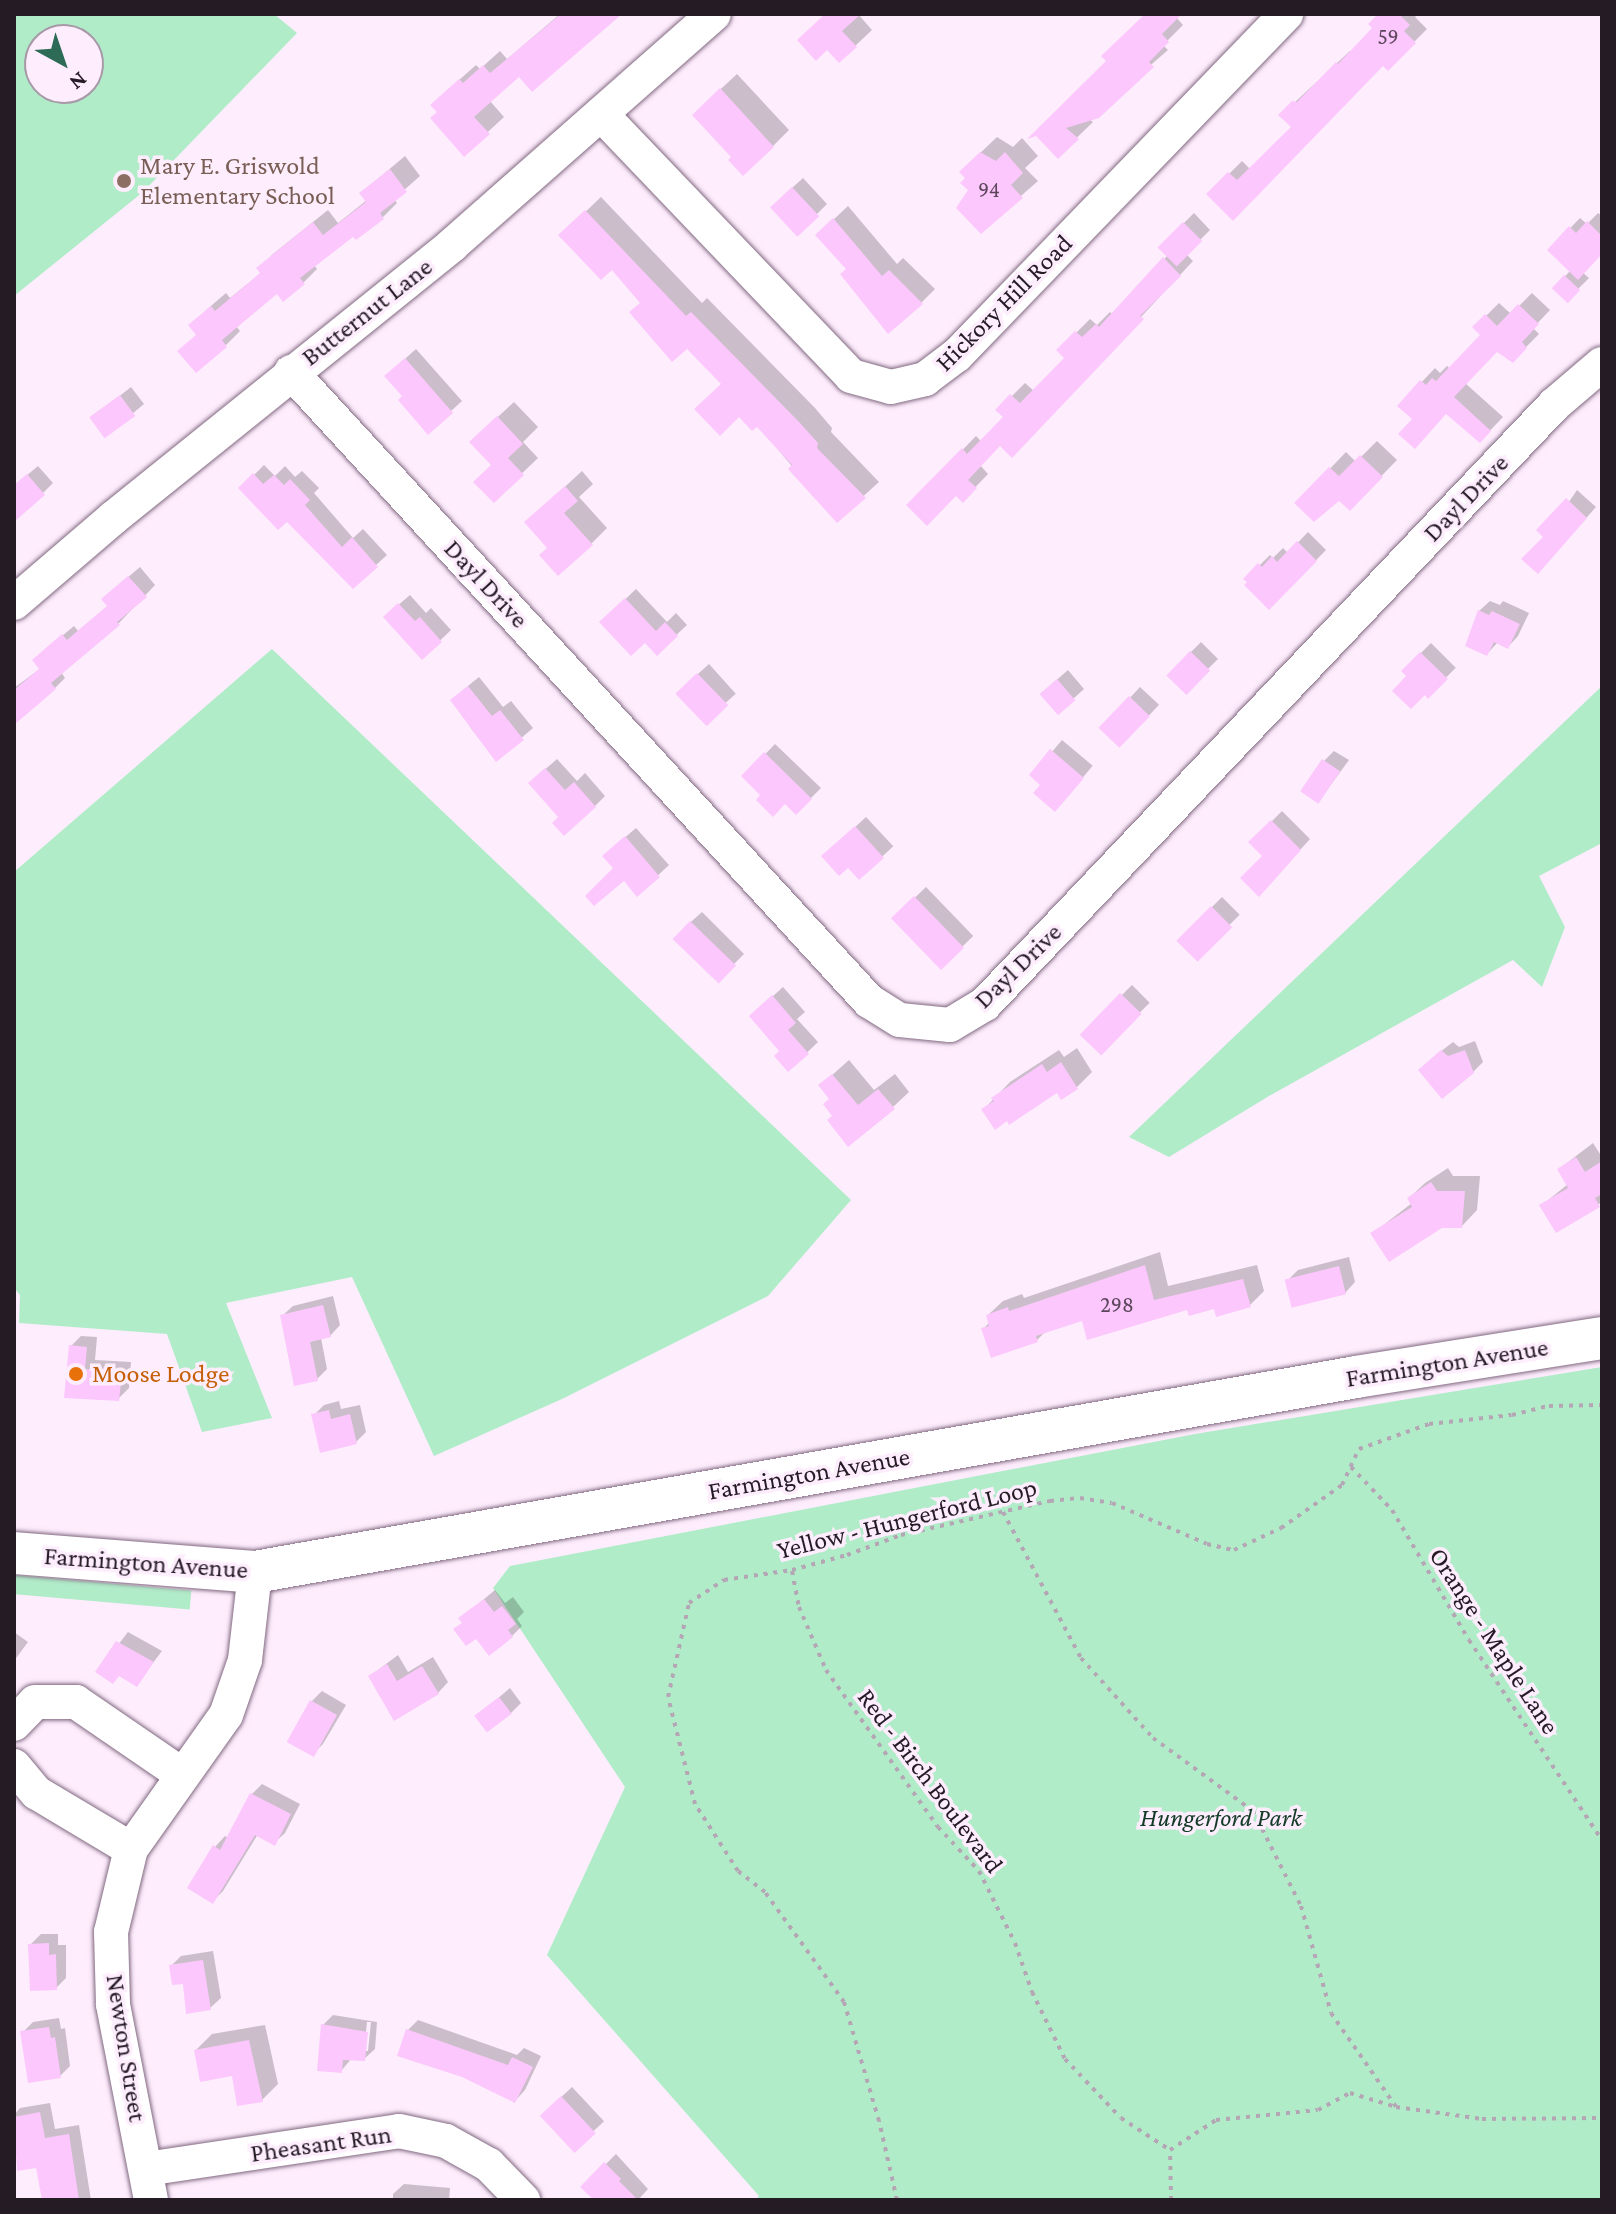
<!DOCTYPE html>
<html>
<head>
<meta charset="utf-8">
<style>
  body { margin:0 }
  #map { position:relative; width:1616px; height:2214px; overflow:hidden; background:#feedfd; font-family:"Crimson Pro",serif }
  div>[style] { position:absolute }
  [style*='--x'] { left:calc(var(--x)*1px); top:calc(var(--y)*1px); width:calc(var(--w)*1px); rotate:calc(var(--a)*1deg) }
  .green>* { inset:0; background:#b1ecc9; transform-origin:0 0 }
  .shadow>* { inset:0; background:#0003; transform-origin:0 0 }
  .building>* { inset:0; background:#fcc7fc; transform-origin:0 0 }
  .path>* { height:4px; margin-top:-2px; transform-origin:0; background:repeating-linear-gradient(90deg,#b4a6b4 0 4px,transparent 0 10px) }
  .roads { filter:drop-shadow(0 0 2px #816981) drop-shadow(0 0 2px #816981) }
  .minor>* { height:34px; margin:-17px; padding:0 17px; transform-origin:17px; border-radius:17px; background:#fff }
  .major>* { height:42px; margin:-21px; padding:0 21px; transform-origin:21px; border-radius:21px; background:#fff }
  .dots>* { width:22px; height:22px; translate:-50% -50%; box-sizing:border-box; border:4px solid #feedfd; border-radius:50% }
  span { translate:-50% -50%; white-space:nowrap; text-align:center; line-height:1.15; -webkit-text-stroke:7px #feedfd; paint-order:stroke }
  .number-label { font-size:22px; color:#5b465b }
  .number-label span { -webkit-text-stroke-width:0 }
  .education-label { font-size:26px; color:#785e54 }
  .left { translate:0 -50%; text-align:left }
  .street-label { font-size:26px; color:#251b25 }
  .food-label { font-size:26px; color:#c56008 }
  .park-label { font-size:26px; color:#133b27; font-style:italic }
  .frame { position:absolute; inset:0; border:16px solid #251b25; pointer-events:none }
  .north { position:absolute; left:24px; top:24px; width:80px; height:80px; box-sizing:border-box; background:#feedfd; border:2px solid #a799a7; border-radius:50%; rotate:140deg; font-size:22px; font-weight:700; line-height:32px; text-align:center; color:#251b25 }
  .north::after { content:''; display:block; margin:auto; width:28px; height:36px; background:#2e6b57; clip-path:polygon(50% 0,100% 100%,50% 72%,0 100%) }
</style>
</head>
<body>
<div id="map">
  <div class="green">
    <div style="clip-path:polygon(evenodd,14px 14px,274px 14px,297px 33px,143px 192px,14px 296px,14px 14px,40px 40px,88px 40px,88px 88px,40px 88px,40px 40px)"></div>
    <div style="clip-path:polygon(272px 649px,851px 1200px,768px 1296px,562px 1399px,434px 1456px,352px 1277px,226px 1303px,272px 1418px,202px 1432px,167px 1334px,19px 1323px,20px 1295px,14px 1288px,14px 872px)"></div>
    <div style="clip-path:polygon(1602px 686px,1602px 843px,1539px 876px,1565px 927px,1542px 987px,1513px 960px,1269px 1096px,1169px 1157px,1129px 1137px)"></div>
    <div style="clip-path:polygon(1602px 1367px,1602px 2200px,756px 2200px,759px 2196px,547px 1955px,625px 1787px,493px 1588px,510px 1566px,1195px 1434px)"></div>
    <div style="left:14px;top:1575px;width:178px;height:19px;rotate:5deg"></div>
  </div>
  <div class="shadow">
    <div style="clip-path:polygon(560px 14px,618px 14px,519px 74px,490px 101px,504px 117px,464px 154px,439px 112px,449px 89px,476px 65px,480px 69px,500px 51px,507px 59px)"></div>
    <div style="clip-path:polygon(826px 14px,858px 14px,872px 30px,839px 61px)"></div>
    <div style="clip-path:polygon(1147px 14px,1179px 14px,1176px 17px,1183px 25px,1163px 45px,1168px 50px,1089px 119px,1093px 122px,1058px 156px,1036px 134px,1108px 61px)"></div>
    <div style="clip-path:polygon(1381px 14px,1418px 14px,1415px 17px,1427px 29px,1388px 68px,1384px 64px,1233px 218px,1209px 194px,1242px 161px,1250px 169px,1293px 127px,1281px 115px,1350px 51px,1352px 53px,1375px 28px)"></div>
    <div style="clip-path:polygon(737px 74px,789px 130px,773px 146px,734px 157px,710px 99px)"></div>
    <div style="clip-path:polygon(997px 137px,1013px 147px,1022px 138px,1038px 156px,1025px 168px,1038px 181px,981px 231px,970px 190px,977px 156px)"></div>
    <div style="clip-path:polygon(405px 156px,420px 176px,394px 199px,397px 203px,383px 217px,357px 237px,354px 234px,314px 265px,317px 269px,303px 283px,277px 291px,236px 326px,240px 331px,226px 345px,198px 334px,205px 311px,226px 293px,230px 298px,262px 272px,259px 268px,273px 254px,328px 210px,338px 223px,367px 200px,361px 193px)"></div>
    <div style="clip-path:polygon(803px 178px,827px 204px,817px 214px,782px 197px)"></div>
    <div style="clip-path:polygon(601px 197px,702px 303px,707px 298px,815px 408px,832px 428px,831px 432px,879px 482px,837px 520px,723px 384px,612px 267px,561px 235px)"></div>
    <div style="clip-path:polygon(848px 206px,897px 264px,903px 258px,935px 289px,921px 303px,848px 268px,831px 222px)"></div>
    <div style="clip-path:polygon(1194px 213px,1210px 230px,1186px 254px,1193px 261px,1025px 442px,1000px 444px,980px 465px,988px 474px,963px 500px,956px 494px,909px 505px,976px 436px,982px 442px,1005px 417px,998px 410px,1025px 383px,1034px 391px,1067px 358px,1059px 350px,1090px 319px,1097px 325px,1110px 312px,1113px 315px,1168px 255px,1160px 247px)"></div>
    <div style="clip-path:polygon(1598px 213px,1602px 216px,1602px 252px,1582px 272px,1589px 278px,1567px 300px,1554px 288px,1571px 270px,1549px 250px,1580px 218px,1587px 224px)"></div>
    <div style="clip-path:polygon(1532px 293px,1550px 310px,1533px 328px,1539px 334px,1513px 360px,1497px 349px,1465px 383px,1503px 417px,1480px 441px,1447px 412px,1414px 419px,1399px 406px,1435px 368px,1440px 373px,1447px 366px,1450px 369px,1483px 335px,1475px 327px,1499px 303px,1511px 314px)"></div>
    <div style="clip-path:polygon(416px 349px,462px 401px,428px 432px,405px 396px,397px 366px)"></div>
    <div style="clip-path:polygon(131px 387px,144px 404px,106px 436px,103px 409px)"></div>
    <div style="clip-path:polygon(514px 402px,538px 427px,523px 442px,538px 458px,494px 500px,488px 426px)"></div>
    <div style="clip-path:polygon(1377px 441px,1397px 460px,1350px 508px,1339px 498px,1297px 503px,1346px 452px,1356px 462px)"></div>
    <div style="clip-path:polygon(264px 465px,275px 476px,285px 466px,295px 477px,302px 471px,319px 488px,314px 493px,353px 538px,363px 529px,387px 555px,353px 586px,287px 519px,241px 488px)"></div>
    <div style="clip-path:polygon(38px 466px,53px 483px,43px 493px,14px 508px,14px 486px)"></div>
    <div style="clip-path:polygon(582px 471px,593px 484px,579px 497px,607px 528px,591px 544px,549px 547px,543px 507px)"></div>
    <div style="clip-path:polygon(1577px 490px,1596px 507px,1548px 561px,1545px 537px)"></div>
    <div style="clip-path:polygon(1308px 532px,1326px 550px,1269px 608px,1246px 579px,1270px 555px,1273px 558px,1283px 548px,1288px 553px)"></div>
    <div style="clip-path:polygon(140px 567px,155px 585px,119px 623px,61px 672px,65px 678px,55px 688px,14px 722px,14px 688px,41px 668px,45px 650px,74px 626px,78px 631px,109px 605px,114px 589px)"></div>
    <div style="clip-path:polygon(636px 589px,667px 622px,676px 613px,687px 625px,657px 653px,612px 612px)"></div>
    <div style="clip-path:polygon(410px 595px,426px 613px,431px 608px,451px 630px,422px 658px,396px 607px)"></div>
    <div style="clip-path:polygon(1490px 601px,1500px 605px,1503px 601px,1529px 613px,1518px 636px,1508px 647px,1498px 642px,1487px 654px,1479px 611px)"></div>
    <div style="left:1201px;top:642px;width:24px;height:46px;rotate:45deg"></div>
    <div style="left:1431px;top:643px;width:35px;height:39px;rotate:45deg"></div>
    <div style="left:709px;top:664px;width:40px;height:43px;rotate:48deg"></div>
    <div style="clip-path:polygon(1068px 670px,1084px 689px,1073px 699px,1052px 684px)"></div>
    <div style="clip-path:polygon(479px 677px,503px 707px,511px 701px,533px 728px,496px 760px,470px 727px,472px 724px,463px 690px)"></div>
    <div style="left:1140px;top:687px;width:26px;height:56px;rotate:43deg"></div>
    <div style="left:1062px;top:740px;width:40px;height:45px;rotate:40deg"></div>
    <div style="clip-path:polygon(775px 744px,821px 788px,796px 813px,785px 801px,763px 795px,744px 776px)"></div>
    <div style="clip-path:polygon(1334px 751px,1349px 760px,1319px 801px,1324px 761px)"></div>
    <div style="clip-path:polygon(557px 759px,577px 781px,585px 773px,605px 796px,595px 806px,561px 817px,541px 773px)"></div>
    <div style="clip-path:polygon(1282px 811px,1310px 839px,1269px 884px,1265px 856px,1251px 842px)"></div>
    <div style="left:866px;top:817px;width:40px;height:43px;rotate:47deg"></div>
    <div style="clip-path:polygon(636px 828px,669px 865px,638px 894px,615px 868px,615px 846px)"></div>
    <div style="left:926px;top:887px;width:68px;height:45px;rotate:46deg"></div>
    <div style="left:1222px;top:897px;width:25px;height:61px;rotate:45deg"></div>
    <div style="clip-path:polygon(702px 912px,744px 954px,734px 964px,684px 928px)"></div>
    <div style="left:1132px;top:985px;width:25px;height:70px;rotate:45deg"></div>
    <div style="clip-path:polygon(783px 987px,805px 1012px,797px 1019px,818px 1042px,789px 1070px,762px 1006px)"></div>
    <div style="clip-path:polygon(1475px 1041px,1483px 1062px,1473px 1072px,1430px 1060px,1453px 1042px,1459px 1047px)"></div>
    <div style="clip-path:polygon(1077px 1048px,1092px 1072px,1077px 1087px,984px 1109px,1010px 1082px,1059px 1050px,1064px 1057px)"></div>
    <div style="clip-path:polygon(849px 1060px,874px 1090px,895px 1074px,909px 1092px,893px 1107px,834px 1115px,831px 1098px,821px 1085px)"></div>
    <div style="clip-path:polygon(1593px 1143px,1602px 1157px,1602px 1201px,1598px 1205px,1541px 1206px,1568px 1184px,1559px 1169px)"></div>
    <div style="clip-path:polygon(1448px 1168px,1453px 1176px,1480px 1176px,1477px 1210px,1462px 1226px,1373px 1233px,1412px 1203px,1409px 1198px,1425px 1183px)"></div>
    <div style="clip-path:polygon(1160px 1252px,1168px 1286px,1257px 1265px,1264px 1291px,1250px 1305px,1188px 1308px,1089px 1338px,1084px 1318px,1046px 1331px,1037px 1340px,983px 1329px,990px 1322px,988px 1315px,1003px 1301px,1022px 1294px,1024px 1298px)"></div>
    <div style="clip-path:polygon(1349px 1257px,1355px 1282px,1345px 1293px,1288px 1280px,1298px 1270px)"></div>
    <div style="clip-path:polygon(333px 1296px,340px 1325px,330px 1336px,321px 1338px,327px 1369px,317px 1379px,282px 1316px,293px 1306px)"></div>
    <div style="clip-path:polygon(81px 1336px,97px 1337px,95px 1360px,131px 1362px,129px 1388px,119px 1398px,66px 1396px,71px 1346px)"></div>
    <div style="clip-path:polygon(339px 1401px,341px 1409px,360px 1405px,366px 1432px,356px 1442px,314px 1415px,324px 1405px)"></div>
    <div style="clip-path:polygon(495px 1590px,505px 1603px,513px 1597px,524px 1612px,517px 1619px,522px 1626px,512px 1636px,476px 1636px,461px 1618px)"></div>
    <div style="clip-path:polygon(14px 1632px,28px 1642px,14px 1661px)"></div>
    <div style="clip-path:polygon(128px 1632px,162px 1651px,136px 1685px,121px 1674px,97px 1672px)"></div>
    <div style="clip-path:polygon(398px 1655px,408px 1672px,433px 1657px,448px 1682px,438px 1693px,370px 1676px)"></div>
    <div style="clip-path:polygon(510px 1688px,521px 1703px,511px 1713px,477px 1716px)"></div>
    <div style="clip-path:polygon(322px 1691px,346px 1705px,323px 1744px,313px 1754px,312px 1701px)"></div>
    <div style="clip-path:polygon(262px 1784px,300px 1804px,285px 1833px,274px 1843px,258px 1834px,223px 1891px,213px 1901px,215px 1847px,225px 1836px,228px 1838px,252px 1794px)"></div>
    <div style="clip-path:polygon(41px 1934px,58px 1934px,58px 1945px,66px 1945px,66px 1978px,56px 1988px,30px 1945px)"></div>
    <div style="clip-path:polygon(213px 1951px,221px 1998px,210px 2008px,171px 1966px,181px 1956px)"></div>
    <div style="clip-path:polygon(evenodd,333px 2015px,377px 2022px,375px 2049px,364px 2059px,352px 2058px,341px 2071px,323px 2025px,333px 2015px,367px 2022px,371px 2022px,368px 2051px,364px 2051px,367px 2022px)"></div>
    <div style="clip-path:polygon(59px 2018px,61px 2029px,65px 2028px,70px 2066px,60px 2076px,23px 2032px,33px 2022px)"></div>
    <div style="clip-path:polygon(418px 2020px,517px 2055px,524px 2048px,541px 2056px,525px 2090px,515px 2101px,408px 2030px)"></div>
    <div style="clip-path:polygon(265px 2025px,278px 2084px,262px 2100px,234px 2074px,196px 2050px,212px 2034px)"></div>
    <div style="left:572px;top:2087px;width:47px;height:42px;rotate:47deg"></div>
    <div style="clip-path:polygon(50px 2103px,55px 2129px,79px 2125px,91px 2200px,44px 2200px,37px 2165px,19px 2169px,14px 2115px,20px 2108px)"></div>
    <div style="clip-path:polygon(616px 2154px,648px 2189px,638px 2200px,597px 2200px,583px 2187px)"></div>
    <div style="clip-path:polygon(404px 2184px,450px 2188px,449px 2200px,393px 2200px,393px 2194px)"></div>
  </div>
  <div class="building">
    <div style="clip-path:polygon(561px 14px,622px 14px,532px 92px,519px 77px,474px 117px,490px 134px,464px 157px,430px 118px,437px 112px,430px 105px,459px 79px,463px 83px,483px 65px,490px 73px)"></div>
    <div style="clip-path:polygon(825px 14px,861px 14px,842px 31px,857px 47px,839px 63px,827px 50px,816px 61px,797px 40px)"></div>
    <div style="clip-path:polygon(1145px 14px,1182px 14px,1162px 34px,1169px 42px,1149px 62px,1154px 67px,1099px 118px,1066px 128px,1079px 139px,1058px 159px,1036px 136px,1027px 139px,1106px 61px,1101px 56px)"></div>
    <div style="clip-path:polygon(1378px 14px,1399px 14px,1410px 25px,1404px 31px,1416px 43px,1388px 71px,1383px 66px,1233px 221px,1206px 194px,1228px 172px,1237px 180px,1291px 127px,1278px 115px,1292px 101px,1297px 102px,1336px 62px,1338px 64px,1372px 28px,1368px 24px)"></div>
    <div style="clip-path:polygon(720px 88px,774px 147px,743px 176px,728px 160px,731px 157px,692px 115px)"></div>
    <div style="clip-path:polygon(980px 152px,996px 161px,1005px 152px,1023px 173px,1011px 185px,1023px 198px,981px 234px,956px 208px,968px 190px,960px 183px,965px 178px,959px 172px)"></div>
    <div style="clip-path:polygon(390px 169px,407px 192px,380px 213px,384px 219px,356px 240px,353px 237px,300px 278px,305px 284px,283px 302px,277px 294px,222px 340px,227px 347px,196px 373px,177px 351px,196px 335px,188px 325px,211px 306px,215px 311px,260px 273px,256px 268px,313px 222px,323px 235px,366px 202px,359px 193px)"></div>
    <div style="left:792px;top:187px;width:40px;height:30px;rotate:47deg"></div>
    <div style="clip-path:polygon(585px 210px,686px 316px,691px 312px,800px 423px,818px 443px,817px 448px,866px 498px,837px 523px,788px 469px,792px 465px,757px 427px,752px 431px,739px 417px,720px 436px,694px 409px,721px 384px,687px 349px,672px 362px,629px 312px,640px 303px,612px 270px,601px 280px,558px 235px)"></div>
    <div style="clip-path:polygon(833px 218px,882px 276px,889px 270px,923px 304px,888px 334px,840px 274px,846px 269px,815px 235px)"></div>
    <div style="clip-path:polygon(1587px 221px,1602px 236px,1602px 254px,1578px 280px,1547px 250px,1569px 226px,1576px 233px)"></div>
    <div style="left:1183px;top:222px;width:27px;height:36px;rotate:45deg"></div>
    <div style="clip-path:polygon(1163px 257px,1181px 276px,1140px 316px,1144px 319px,1012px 458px,1000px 446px,968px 480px,977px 488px,963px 503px,956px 496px,927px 526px,906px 505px,962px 448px,967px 454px,1003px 417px,995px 410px,1010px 394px,1020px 403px,1064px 358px,1056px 350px,1075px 331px,1082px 337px,1096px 324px,1099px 327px)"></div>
    <div style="left:1564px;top:275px;width:22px;height:18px;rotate:43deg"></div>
    <div style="clip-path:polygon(1518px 304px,1539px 324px,1522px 342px,1527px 348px,1513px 363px,1497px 352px,1454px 397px,1491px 431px,1480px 443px,1446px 414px,1415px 449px,1398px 434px,1412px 419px,1397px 406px,1420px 380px,1426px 385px,1432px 378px,1436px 381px,1480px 335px,1472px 327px,1485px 314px,1497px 326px)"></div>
    <div style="clip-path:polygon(405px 358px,453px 413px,428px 435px,398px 400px,402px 396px,384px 376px)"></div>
    <div style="left:120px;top:395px;width:26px;height:38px;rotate:54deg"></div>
    <div style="clip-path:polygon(497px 416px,523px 444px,508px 458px,524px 475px,494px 503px,473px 482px,491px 465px,469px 442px)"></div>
    <div style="clip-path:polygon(1360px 455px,1383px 477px,1350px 511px,1339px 501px,1314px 522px,1294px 503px,1329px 467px,1339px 476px)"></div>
    <div style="clip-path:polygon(253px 473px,263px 484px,274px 475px,284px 485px,290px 479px,310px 500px,305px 505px,342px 547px,352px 537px,378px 567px,353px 589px,287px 522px,278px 530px,238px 488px)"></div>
    <div style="clip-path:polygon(27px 474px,45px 495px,14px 522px,14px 485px)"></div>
    <div style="clip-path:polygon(565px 486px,578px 501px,564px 513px,593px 545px,558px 576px,539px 555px,547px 548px,524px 522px)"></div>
    <div style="clip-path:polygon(1566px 498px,1587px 518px,1538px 574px,1521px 559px,1543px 537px,1536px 530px)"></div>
    <div style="clip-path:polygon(1297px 541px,1317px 561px,1269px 610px,1244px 585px,1247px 582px,1243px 579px,1258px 563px,1262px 567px,1272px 556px,1277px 562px)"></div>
    <div style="clip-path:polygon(128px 576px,147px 597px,117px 622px,120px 625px,51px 683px,56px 689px,14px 725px,14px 690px,39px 669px,32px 660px,62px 634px,67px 640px,107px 606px,101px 599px)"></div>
    <div style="clip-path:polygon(625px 598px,656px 631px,665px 622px,678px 636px,657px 656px,645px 643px,631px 656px,599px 622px)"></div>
    <div style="clip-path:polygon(398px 603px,415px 621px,420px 617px,442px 642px,422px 660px,383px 617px)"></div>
    <div style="clip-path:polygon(1478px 610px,1489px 615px,1492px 611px,1520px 624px,1508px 649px,1494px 642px,1487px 656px,1465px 646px)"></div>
    <div style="left:1190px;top:651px;width:28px;height:34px;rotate:44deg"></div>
    <div style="clip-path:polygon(1420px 652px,1448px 679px,1428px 699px,1425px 695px,1411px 709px,1392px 691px,1406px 676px,1401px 671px)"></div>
    <div style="left:697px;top:673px;width:45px;height:30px;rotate:46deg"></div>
    <div style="left:1057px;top:679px;width:28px;height:23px;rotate:49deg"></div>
    <div style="clip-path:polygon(468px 686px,492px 716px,500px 710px,524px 740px,496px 762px,450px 700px)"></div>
    <div style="left:1129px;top:696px;width:29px;height:44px;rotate:44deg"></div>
    <div style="clip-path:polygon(1050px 749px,1084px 778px,1055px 812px,1033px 793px,1040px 785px,1029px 775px)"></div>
    <div style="clip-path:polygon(764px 752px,812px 799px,796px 815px,785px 804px,773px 817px,756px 800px,760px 795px,741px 776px)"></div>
    <div style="left:1322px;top:759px;width:22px;height:39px;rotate:34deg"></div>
    <div style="clip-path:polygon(545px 768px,565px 790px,574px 782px,596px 807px,564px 836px,552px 823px,558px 817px,528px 783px)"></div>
    <div style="clip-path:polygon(1271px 820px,1301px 850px,1259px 897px,1240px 878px,1262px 856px,1248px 842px)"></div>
    <div style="clip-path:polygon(855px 826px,884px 858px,859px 880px,848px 868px,839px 876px,821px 856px)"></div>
    <div style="clip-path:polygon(625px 836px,660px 877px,637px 897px,624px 881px,594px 906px,585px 896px,613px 868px,602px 856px)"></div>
    <div style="left:914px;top:896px;width:72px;height:32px;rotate:46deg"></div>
    <div style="left:1211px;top:906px;width:30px;height:49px;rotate:45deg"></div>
    <div style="left:690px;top:921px;width:64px;height:25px;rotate:44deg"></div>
    <div style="left:1120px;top:993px;width:30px;height:58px;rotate:44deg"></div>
    <div style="clip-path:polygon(772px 995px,796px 1023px,788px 1030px,809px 1054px,788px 1072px,774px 1056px,779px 1051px,749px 1016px)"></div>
    <div style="clip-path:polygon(1441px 1050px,1448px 1056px,1465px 1050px,1474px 1073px,1442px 1099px,1418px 1070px)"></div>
    <div style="clip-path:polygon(1061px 1062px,1078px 1089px,1061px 1100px,1057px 1093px,1009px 1125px,1007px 1121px,995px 1130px,981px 1109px,994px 1101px,991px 1098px,1042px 1064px,1047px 1072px)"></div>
    <div style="clip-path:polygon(832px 1074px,858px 1105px,878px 1089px,895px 1109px,848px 1147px,827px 1120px,832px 1116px,823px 1104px,829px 1099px,818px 1085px)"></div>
    <div style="clip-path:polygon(1576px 1157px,1585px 1172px,1602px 1161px,1602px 1194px,1595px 1198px,1600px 1207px,1556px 1233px,1539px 1205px,1568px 1188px,1557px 1169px)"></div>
    <div style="clip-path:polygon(1431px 1182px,1437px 1191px,1465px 1191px,1462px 1228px,1442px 1228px,1389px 1262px,1370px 1233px,1412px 1207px,1407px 1198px)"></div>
    <div style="clip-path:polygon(1145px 1265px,1154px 1300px,1243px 1279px,1251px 1307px,1216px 1317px,1214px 1309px,1189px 1316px,1187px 1310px,1087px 1340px,1082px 1321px,1036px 1336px,1038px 1342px,991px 1358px,981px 1328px,989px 1326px,986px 1315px,1008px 1307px,1009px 1311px)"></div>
    <div style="left:1339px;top:1266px;width:29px;height:56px;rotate:76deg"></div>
    <div style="clip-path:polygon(323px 1305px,331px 1337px,310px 1342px,318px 1381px,294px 1386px,280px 1315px)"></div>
    <div style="clip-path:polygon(69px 1345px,87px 1347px,85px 1369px,122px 1372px,119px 1401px,64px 1398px)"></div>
    <div style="clip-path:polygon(329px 1410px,331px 1419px,350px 1414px,357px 1444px,320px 1453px,311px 1414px)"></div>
    <div style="clip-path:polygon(484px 1599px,494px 1612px,502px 1606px,516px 1624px,508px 1630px,513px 1637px,489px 1656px,476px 1639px,466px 1646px,453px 1629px,462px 1623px,458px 1618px)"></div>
    <div style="clip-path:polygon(116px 1641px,154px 1662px,137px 1687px,119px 1676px,113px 1684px,95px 1672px)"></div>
    <div style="clip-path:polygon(387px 1664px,397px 1681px,422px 1666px,439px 1694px,394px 1721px,368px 1676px)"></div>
    <div style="left:499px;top:1697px;width:21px;height:31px;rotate:53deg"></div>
    <div style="left:310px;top:1700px;width:31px;height:48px;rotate:29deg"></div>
    <div style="clip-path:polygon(250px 1793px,291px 1814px,275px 1846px,255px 1835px,213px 1904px,187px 1888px,213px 1845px,220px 1850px)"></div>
    <div style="clip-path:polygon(49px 1943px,49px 1955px,56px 1954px,57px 1990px,30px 1991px,28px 1944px)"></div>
    <div style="clip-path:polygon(203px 1960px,211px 2010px,186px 2014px,183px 1984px,172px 1985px,169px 1965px)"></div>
    <div style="clip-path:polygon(321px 2024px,368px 2032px,365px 2061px,343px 2060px,342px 2073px,317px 2071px)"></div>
    <div style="clip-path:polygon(49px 2027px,51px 2038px,55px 2037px,61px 2078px,28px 2083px,20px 2031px)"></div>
    <div style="clip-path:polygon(406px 2029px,508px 2065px,512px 2057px,533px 2067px,515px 2103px,462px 2077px,397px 2056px)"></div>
    <div style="clip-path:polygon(249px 2040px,263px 2102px,237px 2106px,232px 2076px,200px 2082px,194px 2050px)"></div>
    <div style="left:561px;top:2096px;width:51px;height:29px;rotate:47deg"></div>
    <div style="clip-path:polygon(40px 2112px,45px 2138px,69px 2134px,79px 2200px,42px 2200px,36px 2168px,17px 2171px,14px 2117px)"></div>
    <div style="clip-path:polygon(604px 2162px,621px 2179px,619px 2181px,638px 2200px,594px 2200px,580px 2187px)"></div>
  </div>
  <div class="path">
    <div style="--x:1351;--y:1467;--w:59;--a:46.4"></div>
    <div style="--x:1392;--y:1510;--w:151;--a:59.4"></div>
    <div style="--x:1469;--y:1640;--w:240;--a:56.4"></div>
    <div style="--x:1003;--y:1512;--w:166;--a:61.9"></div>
    <div style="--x:1081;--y:1658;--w:108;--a:48"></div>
    <div style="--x:1153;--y:1738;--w:124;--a:36.1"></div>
    <div style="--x:1253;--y:1811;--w:106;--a:63.2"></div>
    <div style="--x:1301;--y:1906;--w:111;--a:74.3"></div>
    <div style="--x:1331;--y:2013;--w:114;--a:55.3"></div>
    <div style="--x:792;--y:1571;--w:37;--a:79"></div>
    <div style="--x:799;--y:1607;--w:69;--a:66.8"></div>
    <div style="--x:826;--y:1670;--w:193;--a:54.5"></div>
    <div style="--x:938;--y:1827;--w:60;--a:47"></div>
    <div style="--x:979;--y:1871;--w:80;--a:63.4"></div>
    <div style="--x:1015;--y:1943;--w:52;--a:70.9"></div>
    <div style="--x:1032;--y:1992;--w:75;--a:63.8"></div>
    <div style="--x:1065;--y:2059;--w:81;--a:46.5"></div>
    <div style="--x:1121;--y:2118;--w:59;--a:33.1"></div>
    <div style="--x:897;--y:2200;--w:81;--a:-102.8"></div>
    <div style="--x:879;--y:2121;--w:124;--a:-106.4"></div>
    <div style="--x:844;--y:2002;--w:135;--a:-125.7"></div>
    <div style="--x:765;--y:1892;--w:34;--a:-142"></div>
    <div style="--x:738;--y:1871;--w:80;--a:-122.7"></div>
    <div style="--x:695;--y:1804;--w:110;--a:-104.2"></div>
    <div style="--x:668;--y:1697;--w:96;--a:-77.4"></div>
    <div style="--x:689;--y:1603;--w:42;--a:-33.3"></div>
    <div style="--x:724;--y:1580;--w:69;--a:-8.4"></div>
    <div style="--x:792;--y:1570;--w:57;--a:-15.3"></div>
    <div style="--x:847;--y:1555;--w:58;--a:-20.3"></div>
    <div style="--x:901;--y:1535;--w:153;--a:-12.9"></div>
    <div style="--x:1050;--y:1501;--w:30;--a:-6"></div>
    <div style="--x:1080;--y:1498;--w:32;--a:9"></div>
    <div style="--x:1112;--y:1503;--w:103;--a:23.3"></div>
    <div style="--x:1207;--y:1544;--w:28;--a:13"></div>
    <div style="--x:1234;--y:1550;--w:52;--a:-25.1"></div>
    <div style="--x:1281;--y:1528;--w:75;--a:-35.2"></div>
    <div style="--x:1342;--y:1485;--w:40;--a:-65"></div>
    <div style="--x:1359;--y:1449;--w:74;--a:-19.7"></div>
    <div style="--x:1429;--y:1424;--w:83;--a:-6.2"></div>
    <div style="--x:1512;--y:1415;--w:38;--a:-14"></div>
    <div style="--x:1549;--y:1406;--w:53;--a:-1.1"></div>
    <div style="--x:1171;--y:2200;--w:50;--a:-91.1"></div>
    <div style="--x:1170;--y:2150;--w:55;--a:-33.1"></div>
    <div style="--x:1216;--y:2120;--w:102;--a:-5.6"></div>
    <div style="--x:1318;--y:2110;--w:36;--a:-28"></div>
    <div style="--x:1350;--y:2093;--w:48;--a:16.9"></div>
    <div style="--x:1396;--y:2107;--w:87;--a:7.9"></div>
    <div style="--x:1482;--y:2119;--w:120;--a:-0.5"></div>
  </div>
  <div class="roads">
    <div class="minor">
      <div style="--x:601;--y:114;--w:362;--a:46.3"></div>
      <div style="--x:851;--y:376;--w:41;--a:15.4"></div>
      <div style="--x:891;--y:387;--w:35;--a:-13"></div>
      <div style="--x:925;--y:379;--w:40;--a:-37"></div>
      <div style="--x:957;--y:355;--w:474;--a:-46"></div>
      <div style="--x:291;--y:372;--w:854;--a:47.42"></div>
      <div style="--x:869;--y:1001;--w:36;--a:32"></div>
      <div style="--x:900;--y:1020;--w:50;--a:5.7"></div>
      <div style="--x:950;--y:1025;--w:41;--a:-31"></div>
      <div style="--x:985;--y:1004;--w:826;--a:-46.47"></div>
      <div style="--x:1554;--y:405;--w:63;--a:-40.5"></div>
      <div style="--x:14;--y:603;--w:130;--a:-40.6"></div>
      <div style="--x:113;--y:518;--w:435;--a:-38.8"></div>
      <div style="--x:452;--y:245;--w:349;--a:-41.4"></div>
      <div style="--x:14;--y:1724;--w:30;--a:-46"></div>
      <div style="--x:35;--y:1702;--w:41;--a:0"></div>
      <div style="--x:76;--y:1702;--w:127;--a:34.4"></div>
      <div style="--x:14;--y:1766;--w:35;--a:50"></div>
      <div style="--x:37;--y:1793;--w:109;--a:30.8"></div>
      <div style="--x:146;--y:2169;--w:256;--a:-8.5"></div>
      <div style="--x:399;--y:2131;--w:48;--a:12"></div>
      <div style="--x:446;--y:2141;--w:49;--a:29.2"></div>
      <div style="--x:489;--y:2165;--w:49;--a:45.8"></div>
      <div style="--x:151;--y:2200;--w:200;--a:-101"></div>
      <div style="--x:113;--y:2004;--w:72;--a:-91.6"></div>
      <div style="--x:111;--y:1932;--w:85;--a:-76.5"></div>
      <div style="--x:131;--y:1849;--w:164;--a:-54.7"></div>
      <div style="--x:226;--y:1715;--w:58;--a:-70.9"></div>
      <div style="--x:245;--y:1660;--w:89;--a:-83.5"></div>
    </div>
    <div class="major">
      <div style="--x:14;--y:1553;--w:242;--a:4.5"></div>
      <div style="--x:255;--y:1572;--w:1118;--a:-10.04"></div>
      <div style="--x:1356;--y:1377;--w:249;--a:-9"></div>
    </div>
  </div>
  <div class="dots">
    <div style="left:124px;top:181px;background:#8d6e63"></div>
    <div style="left:76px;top:1374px;background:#e8710a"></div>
  </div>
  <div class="number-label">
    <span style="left:1388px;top:37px">59</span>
    <span style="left:989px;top:190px">94</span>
    <span style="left:1117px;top:1305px">298</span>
  </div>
  <div class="education-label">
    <span class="left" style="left:140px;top:181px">Mary E. Griswold<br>Elementary School</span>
  </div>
  <div class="street-label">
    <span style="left:1004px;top:303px;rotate:-45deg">Hickory Hill Road</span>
    <span style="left:367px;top:312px;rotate:-38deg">Butternut Lane</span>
    <span style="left:1466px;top:498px;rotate:-46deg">Dayl Drive</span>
    <span style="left:486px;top:584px;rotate:47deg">Dayl Drive</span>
    <span style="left:1018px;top:966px;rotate:-44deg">Dayl Drive</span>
    <span style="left:1447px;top:1363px;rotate:-9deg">Farmington Avenue</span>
    <span style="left:809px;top:1474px;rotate:-10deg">Farmington Avenue</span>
    <span style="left:907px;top:1519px;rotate:-14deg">Yellow - Hungerford Loop</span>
    <span style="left:146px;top:1563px;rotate:4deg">Farmington Avenue</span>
    <span style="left:1494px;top:1641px;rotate:57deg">Orange - Maple Lane</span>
    <span style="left:930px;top:1781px;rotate:53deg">Red - Birch Boulevard</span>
    <span style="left:126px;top:2048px;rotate:81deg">Newton Street</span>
    <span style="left:321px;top:2144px;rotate:-8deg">Pheasant Run</span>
  </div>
  <div class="food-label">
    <span class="left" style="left:92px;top:1374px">Moose Lodge</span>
  </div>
  <div class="park-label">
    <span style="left:1221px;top:1818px">Hungerford Park</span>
  </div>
  <div class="frame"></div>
  <div class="north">N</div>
</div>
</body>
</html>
